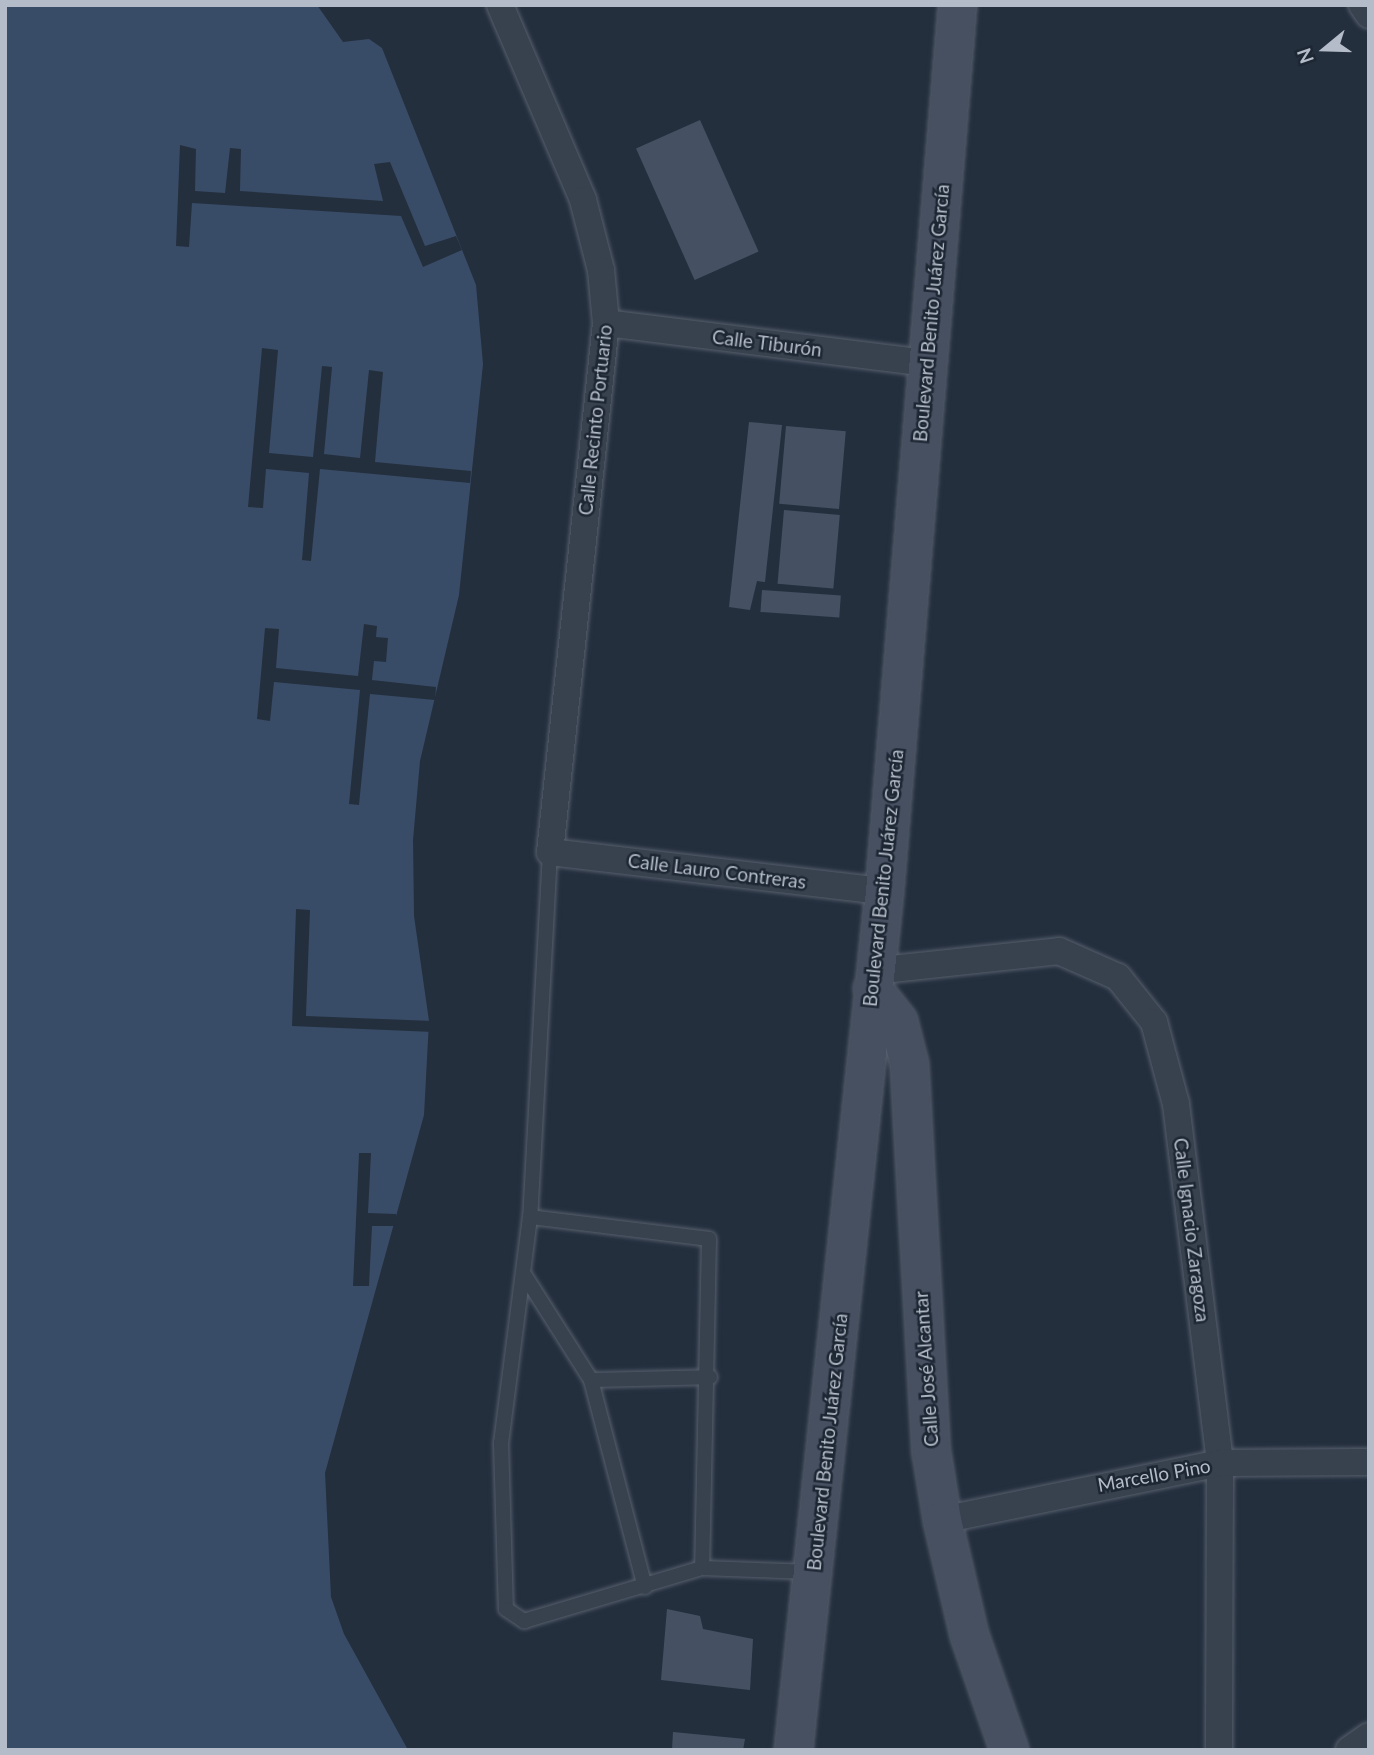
<!DOCTYPE html>
<html>
<head>
<meta charset="utf-8">
<style>
  body { margin:0 }
  #map { position:relative; width:1374px; height:1755px; overflow:hidden; background:#242f3e; font-family:Lato,sans-serif }
  div>[style] { position:absolute }
  [style*='--x'] { left:calc(var(--x)*1px); top:calc(var(--y)*1px); width:calc(var(--w)*1px); rotate:calc(var(--a)*1deg) }
  .water>* { inset:0; background:#394c67 }
  .pier>* { inset:0; background:#242f3e }
  .building>* { inset:0; background:#455162; transform-origin:0 0 }
  .roads { filter:drop-shadow(0 0 2px #565f6c) drop-shadow(0 0 2px #565f6c) }
  .lane>* { height:14px; margin:-7px; padding:0 7px; transform-origin:7px; border-radius:7px; background:#38414e }
  .street>* { height:26px; margin:-13px; padding:0 13px; transform-origin:13px; border-radius:13px; background:#38414e }
  .secondary>* { height:37px; margin:-18.5px; padding:0 18.5px; transform-origin:18.5px; border-radius:18.5px; background:#465061 }
  span { translate:-50% -50%; white-space:nowrap; text-align:center; line-height:1.15; -webkit-text-stroke:5px #1d2633; paint-order:stroke }
  .street-label { font-size:19px; color:#b4bcc9 }
  .frame { position:absolute; inset:0; border:7px solid #b4bcc9; pointer-events:none }
  .north { position:absolute; left:1290px; top:14px; width:70px; height:70px; -webkit-text-stroke:5px #1d2633; paint-order:stroke; rotate:251deg; font-size:19px; font-weight:700; line-height:28px; text-align:center; color:#b4bcc9 }
  .north::after { content:''; display:block; margin:auto; width:24px; height:32px; background:#b4bcc9; clip-path:polygon(50% 0,100% 100%,50% 72%,0 100%) }
</style>
</head>
<body>
<div id="map">
  <div class="water">
    <div style="clip-path:polygon(5px 5px,317px 5px,343px 42px,369px 39px,382px 48px,476px 285px,483px 364px,459px 595px,420px 761px,413px 840px,414px 916px,429px 1021px,424px 1115px,325px 1473px,331px 1597px,344px 1634px,408px 1750px,5px 1750px)"></div>
  </div>
  <div class="pier">
    <div style="clip-path:polygon(180px 145px,196px 149px,195px 191px,225px 193px,230px 148px,241px 149px,240px 191px,383px 201px,374px 164px,390px 162px,425px 246px,456px 236px,462px 250px,423px 267px,401px 216px,192px 203px,189px 247px,176px 246px)"></div>
    <div style="clip-path:polygon(262px 348px,278px 350px,269px 453px,313px 457px,322px 366px,332px 367px,324px 454px,360px 458px,369px 370px,383px 372px,375px 462px,471px 471px,470px 483px,320px 469px,311px 561px,302px 560px,309px 473px,266px 469px,263px 508px,248px 507px)"></div>
    <div style="clip-path:polygon(364px 624px,377px 626px,376px 637px,388px 638px,386px 662px,374px 661px,372px 680px,436px 687px,435px 700px,370px 694px,359px 805px,349px 804px,360px 690px,274px 682px,270px 721px,257px 719px,265px 628px,279px 629px,276px 668px,358px 676px)"></div>
    <div style="clip-path:polygon(296px 909px,310px 910px,306px 1016px,433px 1021px,433px 1032px,292px 1026px)"></div>
    <div style="clip-path:polygon(359px 1153px,371px 1153px,368px 1213px,396px 1214px,396px 1226px,372px 1226px,369px 1286px,353px 1286px)"></div>
  </div>
  <div class="building">
    <div style="left:700px;top:120px;width:144px;height:70px;rotate:66deg"></div>
    <div style="clip-path:polygon(749px 422px,782px 425px,765px 582px,757px 581px,750px 610px,729px 607px)"></div>
    <div style="left:786px;top:426px;width:60px;height:78px;rotate:5deg"></div>
    <div style="left:784px;top:510px;width:56px;height:74px;rotate:5deg"></div>
    <div style="left:762px;top:590px;width:79px;height:22px;rotate:4deg"></div>
    <div style="clip-path:polygon(667px 1609px,700px 1616px,703px 1629px,753px 1639px,750px 1690px,661px 1680px)"></div>
    <div style="clip-path:polygon(673px 1732px,745px 1739px,743px 1750px,672px 1750px)"></div>
  </div>
  <div class="roads">
    <div class="lane">
      <div style="--x:550;--y:852;--w:366;--a:93.1"></div>
      <div style="--x:530;--y:1217;--w:228;--a:97.3"></div>
      <div style="--x:501;--y:1443;--w:166;--a:88.3"></div>
      <div style="--x:506;--y:1609;--w:22;--a:34"></div>
      <div style="--x:524;--y:1621;--w:186;--a:-16.6"></div>
      <div style="--x:702;--y:1568;--w:109;--a:2.1"></div>
      <div style="--x:530;--y:1217;--w:180;--a:7"></div>
      <div style="--x:709;--y:1239;--w:329;--a:91.2"></div>
      <div style="--x:525;--y:1276;--w:123;--a:57.6"></div>
      <div style="--x:591;--y:1380;--w:119;--a:-1.4"></div>
      <div style="--x:591;--y:1380;--w:214;--a:75.4"></div>
    </div>
    <div class="street">
      <div style="--x:500;--y:5;--w:212;--a:66.9"></div>
      <div style="--x:583;--y:200;--w:72;--a:75.6"></div>
      <div style="--x:601;--y:270;--w:53;--a:84.6"></div>
      <div style="--x:606;--y:323;--w:532;--a:96.04"></div>
      <div style="--x:550;--y:852;--w:336;--a:6.7"></div>
      <div style="--x:1362;--y:5;--w:12;--a:55"></div>
      <div style="--x:606;--y:323;--w:323;--a:7.1"></div>
      <div style="--x:873;--y:971;--w:187;--a:-6.1"></div>
      <div style="--x:1059;--y:951;--w:64;--a:23.8"></div>
      <div style="--x:1118;--y:977;--w:58;--a:51.3"></div>
      <div style="--x:1154;--y:1022;--w:85;--a:75"></div>
      <div style="--x:1176;--y:1104;--w:362;--a:83"></div>
      <div style="--x:1220;--y:1463;--w:287;--a:90.2"></div>
      <div style="--x:942;--y:1520;--w:284;--a:-11.6"></div>
      <div style="--x:1220;--y:1463;--w:149;--a:-0.4"></div>
      <div style="--x:1349;--y:1750;--w:24;--a:-35"></div>
    </div>
    <div class="secondary">
      <div style="--x:872;--y:988;--w:42;--a:51.8"></div>
      <div style="--x:898;--y:1021;--w:44;--a:75.7"></div>
      <div style="--x:909;--y:1064;--w:389;--a:86.8"></div>
      <div style="--x:931;--y:1452;--w:69;--a:80.8"></div>
      <div style="--x:942;--y:1520;--w:118;--a:76.8"></div>
      <div style="--x:969;--y:1635;--w:122;--a:70.8"></div>
      <div style="--x:793;--y:1750;--w:864;--a:-83.95"></div>
      <div style="--x:884;--y:891;--w:889;--a:-85.29"></div>
    </div>
  </div>
  <div class="street-label">
    <span style="left:931px;top:313px;rotate:-85deg">Boulevard Benito Juárez García</span>
    <span style="left:767px;top:343px;rotate:7deg">Calle Tiburón</span>
    <span style="left:595px;top:420px;rotate:-84deg">Calle Recinto Portuario</span>
    <span style="left:717px;top:871px;rotate:7deg">Calle Lauro Contreras</span>
    <span style="left:883px;top:878px;rotate:-84deg">Boulevard Benito Juárez García</span>
    <span style="left:1192px;top:1230px;rotate:83deg">Calle Ignacio Zaragoza</span>
    <span style="left:926px;top:1369px;rotate:-94deg">Calle José Alcantar</span>
    <span style="left:827px;top:1442px;rotate:-84deg">Boulevard Benito Juárez García</span>
    <span style="left:1154px;top:1475px;rotate:-10deg">Marcello Pino</span>
  </div>
  <div class="frame"></div>
  <div class="north">N</div>
</div>
</body>
</html>
